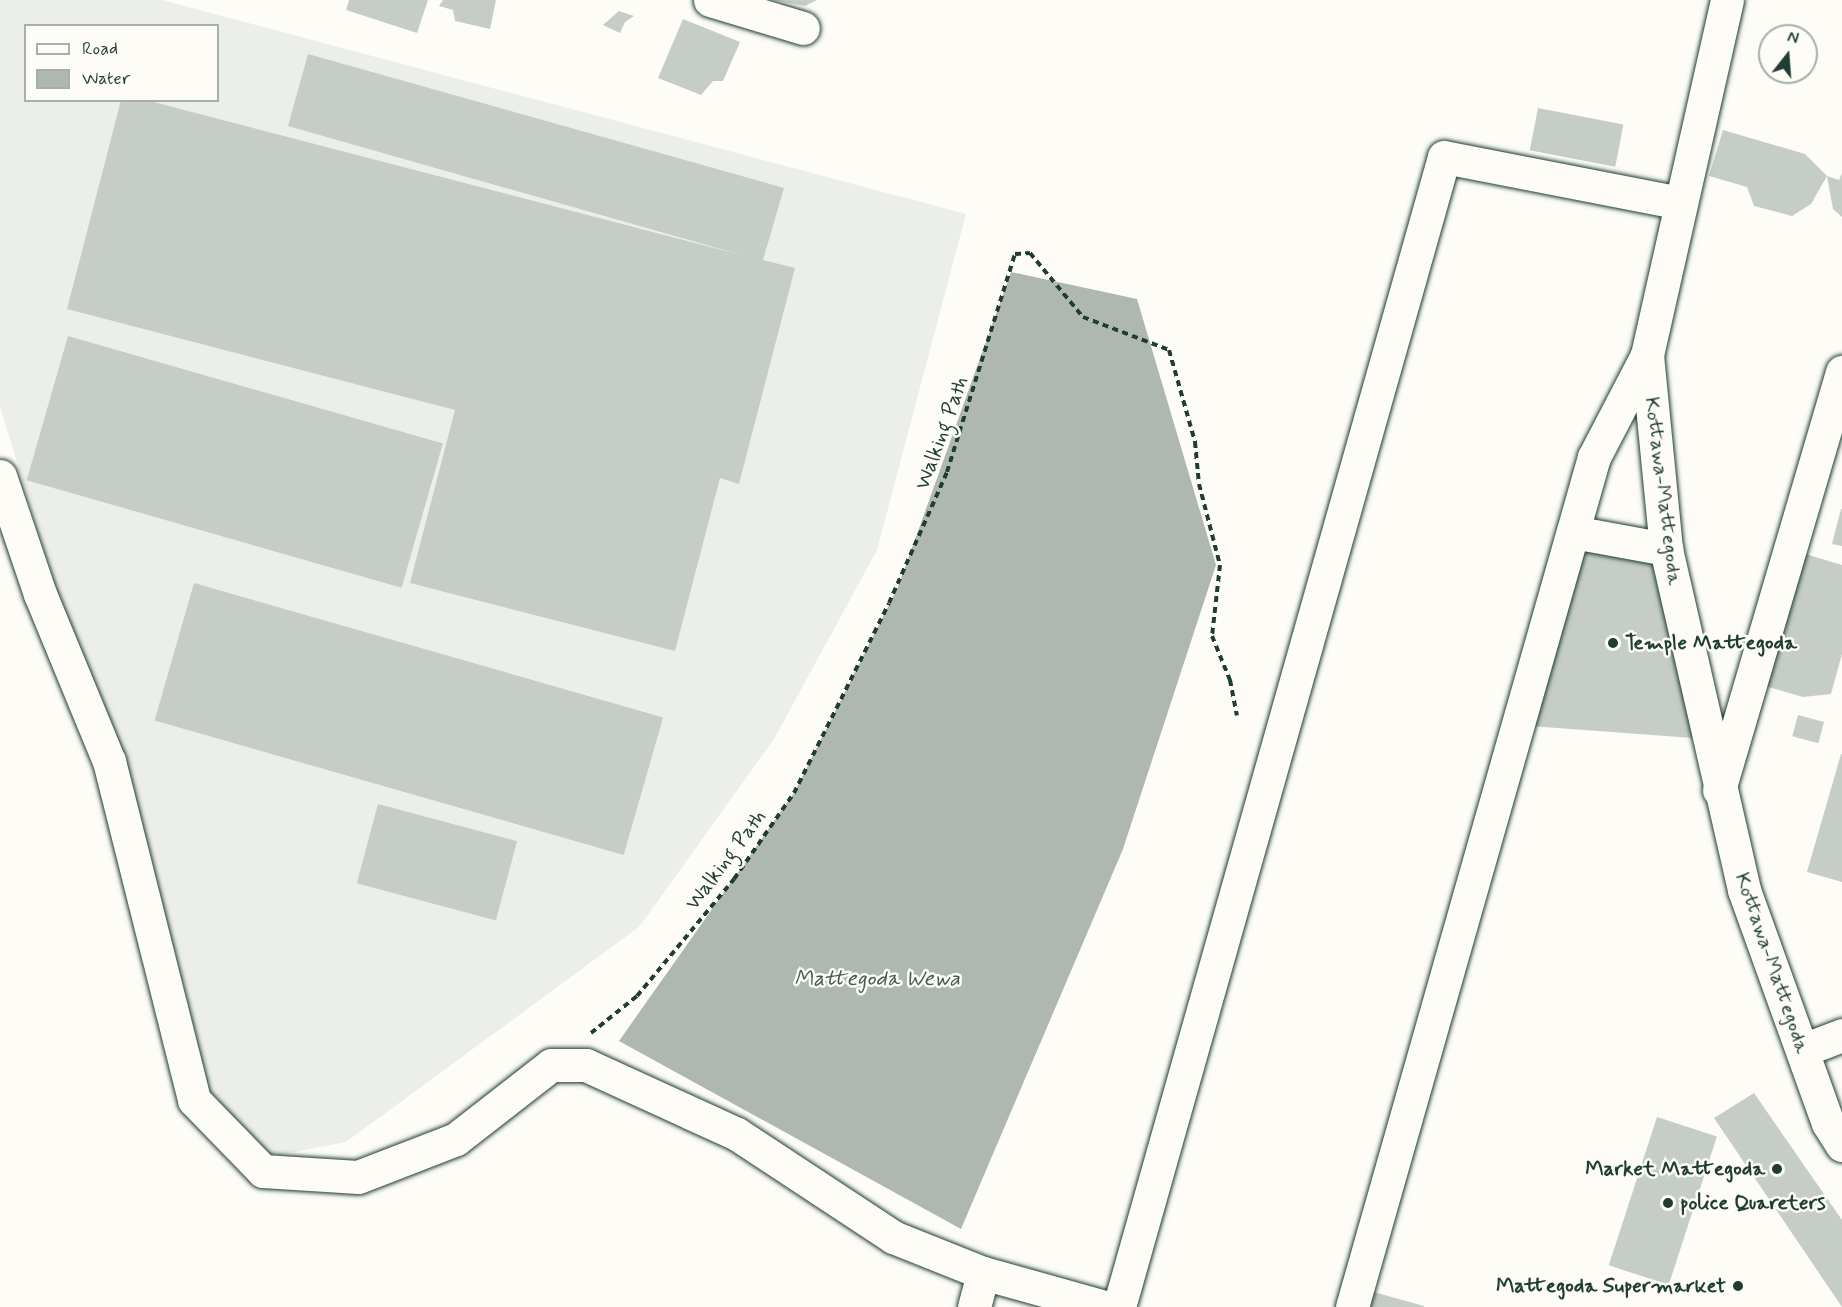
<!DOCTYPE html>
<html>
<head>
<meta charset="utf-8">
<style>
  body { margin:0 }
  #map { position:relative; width:1842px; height:1307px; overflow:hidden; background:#fdfcf7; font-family:Mynerve,sans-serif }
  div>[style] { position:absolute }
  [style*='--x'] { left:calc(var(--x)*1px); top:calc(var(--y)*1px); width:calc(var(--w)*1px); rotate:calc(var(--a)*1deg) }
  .built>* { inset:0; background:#eceee9 }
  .water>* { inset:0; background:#aeb8b1 }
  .building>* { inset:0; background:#c6cdc7; transform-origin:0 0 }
  .path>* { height:4px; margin-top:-2px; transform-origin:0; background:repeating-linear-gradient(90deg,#1f3d34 0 6px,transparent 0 10.5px) }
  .roads { filter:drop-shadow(0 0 2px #1f3d34) drop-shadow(0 0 2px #1f3d34) }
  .minor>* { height:33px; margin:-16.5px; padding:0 16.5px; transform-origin:16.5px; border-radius:16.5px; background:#fdfcf7 }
  .major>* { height:33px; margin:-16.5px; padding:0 16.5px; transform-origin:16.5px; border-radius:16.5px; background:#fdfcf7 }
  .dots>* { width:16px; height:16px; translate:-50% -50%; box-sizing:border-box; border:3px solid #fdfcf7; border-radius:50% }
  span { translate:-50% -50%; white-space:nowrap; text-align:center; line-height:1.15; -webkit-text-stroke:5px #fdfcf7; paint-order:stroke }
  .street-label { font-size:21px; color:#1f3d34 }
  .poi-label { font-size:21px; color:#1f3d34; font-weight:700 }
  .left { translate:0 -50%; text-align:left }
  .right { translate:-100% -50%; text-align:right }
  .water-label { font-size:22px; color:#435c53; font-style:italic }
  .legend { position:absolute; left:24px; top:24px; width:195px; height:78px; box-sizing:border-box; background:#fdfcf7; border:2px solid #a4b0a9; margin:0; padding:8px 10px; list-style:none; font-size:18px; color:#1f3d34 }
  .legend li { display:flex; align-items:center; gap:12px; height:30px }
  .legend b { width:30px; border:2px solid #a4b0a9 }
  .north { position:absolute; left:1758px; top:24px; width:60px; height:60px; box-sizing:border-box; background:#fdfcf7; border:2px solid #a4b0a9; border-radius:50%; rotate:17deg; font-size:16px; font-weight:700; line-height:24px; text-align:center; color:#1f3d34 }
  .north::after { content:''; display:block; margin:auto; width:21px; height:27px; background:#1f3d34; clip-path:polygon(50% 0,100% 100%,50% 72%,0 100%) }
</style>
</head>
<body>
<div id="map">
  <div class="built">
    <div style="clip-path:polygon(evenodd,0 0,162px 0,966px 214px,877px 550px,774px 739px,639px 927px,346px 1142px,278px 1155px,220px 1140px,149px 889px,0 407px,0 0,26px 26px,218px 26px,218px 100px,26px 100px,26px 26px)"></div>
  </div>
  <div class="water">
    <div style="clip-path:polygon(1011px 272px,1137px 299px,1216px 565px,1123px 849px,961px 1229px,619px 1041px,794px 793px,898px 587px)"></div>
  </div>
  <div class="building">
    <div style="clip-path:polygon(349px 0,428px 0,417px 33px,346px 10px)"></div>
    <div style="clip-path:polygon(443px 0,496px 0,490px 29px,455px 21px,453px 10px,439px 6px)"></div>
    <div style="clip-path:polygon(773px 0,817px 0,805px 6px)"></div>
    <div style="clip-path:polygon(619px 11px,634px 16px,625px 22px,620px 33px,603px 25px)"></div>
    <div style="clip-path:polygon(683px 19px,740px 42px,723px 81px,713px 81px,701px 95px,658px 78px)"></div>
    <div style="clip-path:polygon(308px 54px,784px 188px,763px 260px,795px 268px,739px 484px,720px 478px,675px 651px,410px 583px,455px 410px,67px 309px,121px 100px,146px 100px,745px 256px,288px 126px)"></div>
    <div style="left:1538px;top:108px;width:87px;height:43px;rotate:11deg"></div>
    <div style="clip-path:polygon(1723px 130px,1805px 154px,1827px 176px,1811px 204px,1792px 216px,1754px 206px,1747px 187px,1709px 176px)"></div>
    <div style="clip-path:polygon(1842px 173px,1842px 217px,1833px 209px,1827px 176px,1839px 180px)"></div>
    <div style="left:68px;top:336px;width:390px;height:150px;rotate:16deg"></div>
    <div style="clip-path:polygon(1841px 509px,1842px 509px,1842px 546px,1832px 544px)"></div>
    <div style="clip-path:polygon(1576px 545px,1659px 559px,1693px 738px,1530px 726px)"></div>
    <div style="clip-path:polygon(1802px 553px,1842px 565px,1842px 654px,1831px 694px,1803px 697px,1765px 686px)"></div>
    <div style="left:194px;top:583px;width:488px;height:143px;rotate:16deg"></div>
    <div style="left:1798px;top:715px;width:27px;height:22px;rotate:15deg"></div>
    <div style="clip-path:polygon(1841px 754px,1842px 754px,1842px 882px,1807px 872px)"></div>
    <div style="left:378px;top:804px;width:144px;height:82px;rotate:15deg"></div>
    <div style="clip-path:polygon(1754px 1093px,1842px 1220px,1842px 1307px,1714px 1118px)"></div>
    <div style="left:1657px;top:1117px;width:63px;height:156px;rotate:18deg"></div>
    <div style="clip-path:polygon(1370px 1291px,1424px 1306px,1424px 1307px,1366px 1307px)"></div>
  </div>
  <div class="path">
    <div style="--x:591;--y:1033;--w:59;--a:-38.8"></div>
    <div style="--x:637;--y:996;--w:152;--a:-50.3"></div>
    <div style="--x:734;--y:879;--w:105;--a:-55.1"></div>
    <div style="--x:794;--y:793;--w:212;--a:-63.4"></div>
    <div style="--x:889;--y:603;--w:143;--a:-66.1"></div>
    <div style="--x:947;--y:472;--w:228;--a:-72.7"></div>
    <div style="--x:1015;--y:254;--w:15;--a:-4"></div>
    <div style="--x:1030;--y:253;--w:83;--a:50.4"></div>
    <div style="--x:1083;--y:317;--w:92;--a:21"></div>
    <div style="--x:1169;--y:350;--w:96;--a:74.2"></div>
    <div style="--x:1195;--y:442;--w:42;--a:84.6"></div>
    <div style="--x:1199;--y:484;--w:84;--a:75.5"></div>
    <div style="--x:1220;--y:565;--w:71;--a:96.4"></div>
    <div style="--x:1212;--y:636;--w:48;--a:67.8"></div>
    <div style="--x:1230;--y:680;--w:36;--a:79"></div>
  </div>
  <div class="roads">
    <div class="minor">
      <div style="--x:710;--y:0;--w:97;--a:16.8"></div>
      <div style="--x:0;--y:476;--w:125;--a:71.3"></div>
      <div style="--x:40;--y:594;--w:181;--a:67.6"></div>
      <div style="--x:109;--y:761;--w:349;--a:75.9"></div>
      <div style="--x:194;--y:1100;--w:99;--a:45.8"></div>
      <div style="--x:263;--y:1171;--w:95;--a:3.6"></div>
      <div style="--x:358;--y:1177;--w:105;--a:-21.2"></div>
      <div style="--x:456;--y:1139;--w:120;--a:-37.9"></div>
      <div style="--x:551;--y:1065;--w:35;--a:0"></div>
      <div style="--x:586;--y:1065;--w:166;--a:24.6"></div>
      <div style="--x:737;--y:1134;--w:187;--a:33.4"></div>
      <div style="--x:893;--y:1237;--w:97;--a:21.8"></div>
      <div style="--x:983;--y:1273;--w:127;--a:15.6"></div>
      <div style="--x:1573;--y:532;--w:95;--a:10.4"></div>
      <div style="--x:1719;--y:790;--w:436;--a:-73.6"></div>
      <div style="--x:1803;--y:1050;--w:42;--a:-21"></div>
      <div style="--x:974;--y:1307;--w:35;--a:-75"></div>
      <div style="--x:1119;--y:1307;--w:1195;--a:-74.22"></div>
      <div style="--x:1444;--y:157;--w:241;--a:11"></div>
      <div style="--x:1352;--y:1307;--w:884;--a:-74.11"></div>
      <div style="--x:1594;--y:457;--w:115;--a:-62.5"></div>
    </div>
    <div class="major">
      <div style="--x:1727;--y:0;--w:364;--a:102.7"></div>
      <div style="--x:1647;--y:355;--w:195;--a:84.4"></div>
      <div style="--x:1666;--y:549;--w:350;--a:77.1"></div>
      <div style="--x:1744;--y:890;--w:248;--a:70.2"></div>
      <div style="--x:1828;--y:1123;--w:26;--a:58"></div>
    </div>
  </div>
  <div class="dots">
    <div style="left:1613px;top:643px;background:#1f3d34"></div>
    <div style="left:1777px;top:1169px;background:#1f3d34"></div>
    <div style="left:1668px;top:1203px;background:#1f3d34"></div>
    <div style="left:1738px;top:1286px;background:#1f3d34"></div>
  </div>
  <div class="street-label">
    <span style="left:942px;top:433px;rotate:-70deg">Walking Path</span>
    <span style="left:1663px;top:491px;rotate:83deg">Kottawa-Mattegoda</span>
    <span style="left:726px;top:860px;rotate:-53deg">Walking Path</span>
    <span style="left:1772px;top:963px;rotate:71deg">Kottawa-Mattegoda</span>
  </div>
  <div class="poi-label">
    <span class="left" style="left:1625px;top:643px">Temple Mattegoda</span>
    <span class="right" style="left:1765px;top:1169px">Market Mattegoda</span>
    <span class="left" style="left:1680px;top:1203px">police Quareters</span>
    <span class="right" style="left:1726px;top:1286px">Mattegoda Supermarket</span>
  </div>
  <div class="water-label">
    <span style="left:877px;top:980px">Mattegoda Wewa</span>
  </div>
  <ul class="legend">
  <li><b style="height:8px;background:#fdfcf7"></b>Road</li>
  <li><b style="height:16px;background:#aeb8b1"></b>Water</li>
  </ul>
  <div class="north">N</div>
</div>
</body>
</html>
